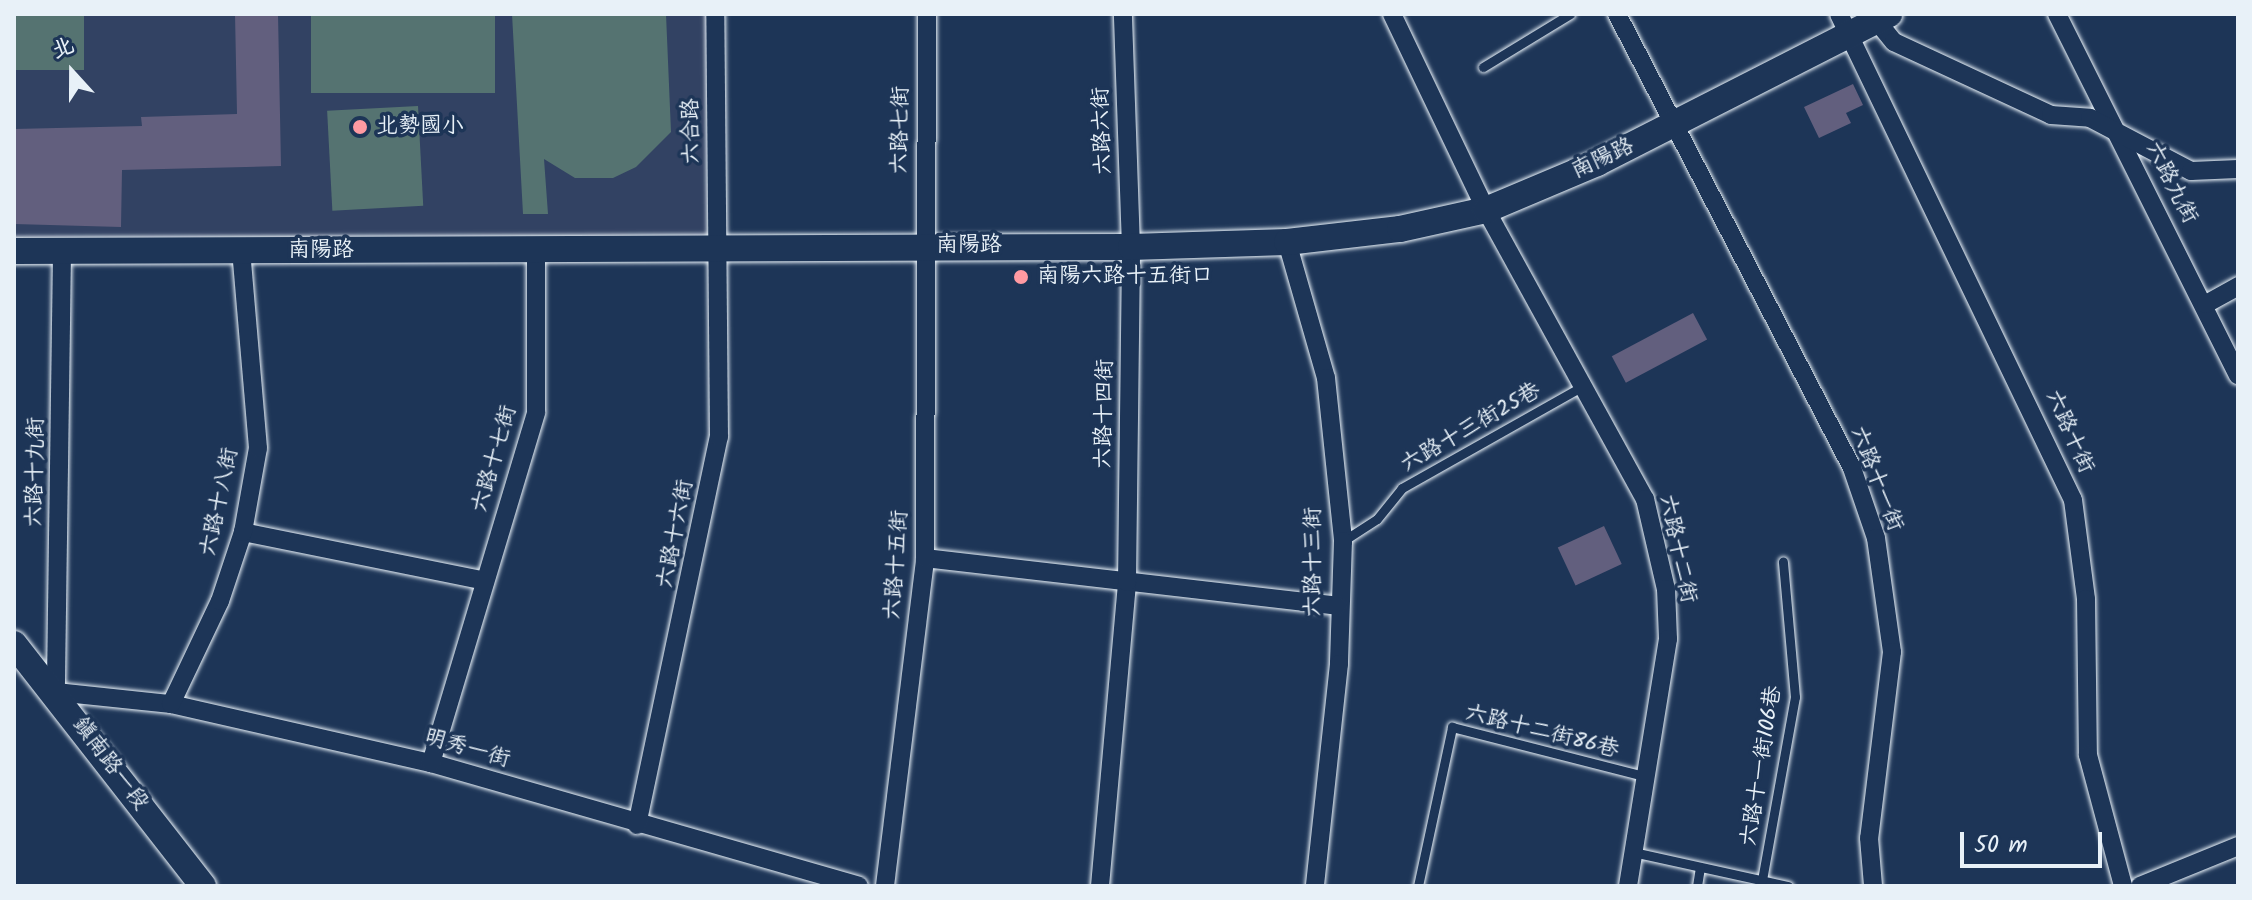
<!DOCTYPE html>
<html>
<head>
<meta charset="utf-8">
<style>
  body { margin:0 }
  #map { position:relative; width:2252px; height:900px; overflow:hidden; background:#1d3557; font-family:Kalam,"LXGW WenKai TC",sans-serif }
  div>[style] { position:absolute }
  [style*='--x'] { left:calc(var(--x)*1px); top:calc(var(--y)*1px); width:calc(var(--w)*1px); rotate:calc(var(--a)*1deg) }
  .built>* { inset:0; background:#324263; transform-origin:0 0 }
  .green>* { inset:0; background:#557371; transform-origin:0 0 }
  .building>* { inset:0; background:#625f7e; transform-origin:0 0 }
  .roads { filter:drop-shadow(0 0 2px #e8f1f8) drop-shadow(0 0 2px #e8f1f8) }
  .lane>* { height:9px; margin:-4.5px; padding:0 4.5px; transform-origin:4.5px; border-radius:4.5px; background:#1d3557 }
  .street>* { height:18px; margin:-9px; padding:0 9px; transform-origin:9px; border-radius:9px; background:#1d3557 }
  .secondary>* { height:26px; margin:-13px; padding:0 13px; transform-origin:13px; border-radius:13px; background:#1d3557 }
  .dots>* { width:22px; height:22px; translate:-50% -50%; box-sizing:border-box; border:4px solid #1d3557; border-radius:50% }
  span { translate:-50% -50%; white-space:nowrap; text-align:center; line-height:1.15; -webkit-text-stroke:7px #1d3557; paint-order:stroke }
  .poi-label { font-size:22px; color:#e8f1f8 }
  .left { translate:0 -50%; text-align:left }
  .street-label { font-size:22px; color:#e8f1f8 }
  .frame { position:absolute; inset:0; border:16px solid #e8f1f8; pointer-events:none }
  .north { position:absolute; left:32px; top:32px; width:80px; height:80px; -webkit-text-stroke:6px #1d3557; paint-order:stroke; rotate:339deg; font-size:22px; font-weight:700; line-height:32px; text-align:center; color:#e8f1f8 }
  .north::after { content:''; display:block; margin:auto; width:28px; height:36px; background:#e8f1f8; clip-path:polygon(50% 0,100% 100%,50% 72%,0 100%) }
  .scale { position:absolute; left:1960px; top:832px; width:142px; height:36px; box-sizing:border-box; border:4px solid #e8f1f8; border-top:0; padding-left:10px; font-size:24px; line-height:28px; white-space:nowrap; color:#e8f1f8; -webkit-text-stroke:6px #1d3557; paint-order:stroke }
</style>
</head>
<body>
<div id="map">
  <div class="built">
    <div style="left:14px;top:14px;width:693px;height:232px"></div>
  </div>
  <div class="green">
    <div style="left:14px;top:14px;width:70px;height:56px"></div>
    <div style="left:311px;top:14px;width:184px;height:79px"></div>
    <div style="clip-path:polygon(512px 14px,666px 14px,671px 132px,636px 167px,613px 178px,575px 178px,544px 159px,548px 214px,523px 214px)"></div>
    <div style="left:418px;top:106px;width:100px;height:91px;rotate:87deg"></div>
  </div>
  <div class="building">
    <div style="clip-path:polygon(235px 14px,278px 14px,281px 166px,122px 170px,121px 227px,14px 224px,14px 129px,142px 126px,141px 117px,237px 114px)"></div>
    <div style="clip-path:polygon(1853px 84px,1863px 105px,1846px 113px,1851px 123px,1819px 138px,1804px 107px)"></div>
    <div style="left:1693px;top:313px;width:30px;height:92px;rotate:62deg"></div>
    <div style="left:1604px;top:526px;width:42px;height:51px;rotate:65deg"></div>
  </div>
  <div class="roads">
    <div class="lane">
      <div style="--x:1483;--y:67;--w:102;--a:-31.3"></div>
      <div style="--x:1343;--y:541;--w:40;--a:-32.9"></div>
      <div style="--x:1377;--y:519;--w:40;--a:-51"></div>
      <div style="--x:1402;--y:488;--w:208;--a:-29.4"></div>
      <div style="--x:1633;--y:852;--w:159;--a:12.4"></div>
      <div style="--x:1762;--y:880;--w:186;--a:-79.8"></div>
      <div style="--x:1795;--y:697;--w:136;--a:-95.1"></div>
      <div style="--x:1418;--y:886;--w:163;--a:-77.9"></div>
      <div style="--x:1452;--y:727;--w:194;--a:14.3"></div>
      <div style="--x:1697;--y:886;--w:19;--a:-81"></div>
    </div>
    <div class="street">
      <div style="--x:1392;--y:14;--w:217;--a:64.4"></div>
      <div style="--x:1486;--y:210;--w:330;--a:61.2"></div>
      <div style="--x:1645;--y:499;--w:92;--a:76.9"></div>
      <div style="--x:1666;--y:589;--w:50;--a:87.7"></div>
      <div style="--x:1668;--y:639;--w:250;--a:99.2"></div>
      <div style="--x:1617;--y:14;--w:511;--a:62.63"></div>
      <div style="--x:1852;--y:468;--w:74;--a:71.1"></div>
      <div style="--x:1876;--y:538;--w:115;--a:82"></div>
      <div style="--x:1892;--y:652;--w:187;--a:97"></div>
      <div style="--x:1869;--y:838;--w:48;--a:85.2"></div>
      <div style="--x:1839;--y:14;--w:539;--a:64.29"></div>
      <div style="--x:2073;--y:500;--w:100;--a:82.5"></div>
      <div style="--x:2086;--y:599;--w:156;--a:89.3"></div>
      <div style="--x:2088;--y:755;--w:136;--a:75"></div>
      <div style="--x:2057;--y:14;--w:404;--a:63.4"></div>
      <div style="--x:1876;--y:20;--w:28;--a:51"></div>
      <div style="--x:1894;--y:42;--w:173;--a:24.9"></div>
      <div style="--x:2051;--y:115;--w:39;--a:4"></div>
      <div style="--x:2090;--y:118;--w:114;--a:27.7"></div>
      <div style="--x:2191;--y:171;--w:47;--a:-2.4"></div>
      <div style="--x:1287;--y:242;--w:141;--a:74"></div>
      <div style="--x:1326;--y:378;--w:164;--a:84"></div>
      <div style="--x:1343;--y:541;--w:123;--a:91.9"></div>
      <div style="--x:1339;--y:664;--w:223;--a:96.2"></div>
      <div style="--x:62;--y:252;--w:440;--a:90.8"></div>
      <div style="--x:56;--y:692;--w:116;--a:6"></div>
      <div style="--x:171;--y:704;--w:267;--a:12.8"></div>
      <div style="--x:431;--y:763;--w:445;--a:16"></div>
      <div style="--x:2206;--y:304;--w:37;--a:-29"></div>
      <div style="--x:243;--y:532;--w:247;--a:11.4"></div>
      <div style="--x:925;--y:558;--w:415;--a:6.6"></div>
      <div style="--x:171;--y:704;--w:114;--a:-64.6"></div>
      <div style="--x:220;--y:601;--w:73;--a:-71.6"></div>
      <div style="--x:243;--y:532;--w:85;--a:-79.9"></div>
      <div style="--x:258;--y:448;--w:198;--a:-94.9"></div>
      <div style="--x:431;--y:763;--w:366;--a:-73.3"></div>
      <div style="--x:536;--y:412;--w:159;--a:-90"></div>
      <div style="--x:637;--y:825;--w:397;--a:-78.1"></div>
      <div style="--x:719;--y:437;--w:423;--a:-90.5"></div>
      <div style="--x:885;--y:886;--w:330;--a:-83"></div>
      <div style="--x:925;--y:558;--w:544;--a:-89.79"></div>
      <div style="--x:1100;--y:886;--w:305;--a:-84.9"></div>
      <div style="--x:1127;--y:582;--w:335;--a:-89.3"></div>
      <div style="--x:1131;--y:247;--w:233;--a:-92"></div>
      <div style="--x:2140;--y:886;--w:106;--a:-22.2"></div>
    </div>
    <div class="secondary">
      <div style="--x:14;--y:251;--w:1117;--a:-0.21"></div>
      <div style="--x:1131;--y:247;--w:156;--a:-1.8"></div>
      <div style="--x:1287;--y:242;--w:114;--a:-6.6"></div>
      <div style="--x:1400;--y:229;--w:88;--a:-12.5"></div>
      <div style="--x:1486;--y:210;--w:121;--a:-22.9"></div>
      <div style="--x:1597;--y:163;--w:328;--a:-27"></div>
      <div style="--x:14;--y:644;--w:307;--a:52"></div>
    </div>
  </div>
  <div class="dots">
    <div style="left:360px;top:127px;background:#ff9aa2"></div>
    <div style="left:1021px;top:277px;background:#ff9aa2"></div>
  </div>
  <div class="poi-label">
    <span class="left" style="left:376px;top:127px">北勢國小</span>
    <span class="left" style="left:1037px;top:277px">南陽六路十五街口</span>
  </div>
  <div class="street-label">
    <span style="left:901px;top:130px;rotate:-89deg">六路七街</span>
    <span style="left:692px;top:131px;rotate:-91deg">六合路</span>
    <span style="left:1103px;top:131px;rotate:-92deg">六路六街</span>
    <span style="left:1603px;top:159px;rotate:-25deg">南陽路</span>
    <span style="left:2171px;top:183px;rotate:63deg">六路九街</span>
    <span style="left:969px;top:246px">南陽路</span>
    <span style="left:321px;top:251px">南陽路</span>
    <span style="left:1105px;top:414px;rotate:-89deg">六路十四街</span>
    <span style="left:1471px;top:428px;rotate:-30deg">六路十三街25巷</span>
    <span style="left:2069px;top:432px;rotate:66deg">六路十街</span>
    <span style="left:495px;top:459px;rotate:-74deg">六路十七街</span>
    <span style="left:36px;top:472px;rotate:-89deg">六路十九街</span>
    <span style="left:1876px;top:479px;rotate:69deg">六路十一街</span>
    <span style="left:220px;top:502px;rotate:-78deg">六路十八街</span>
    <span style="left:676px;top:534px;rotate:-79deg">六路十六街</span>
    <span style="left:1677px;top:549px;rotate:78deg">六路十二街</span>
    <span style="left:1314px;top:562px;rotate:-90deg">六路十三街</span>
    <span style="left:897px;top:565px;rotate:-86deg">六路十五街</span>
    <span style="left:1542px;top:732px;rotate:14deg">六路十二街86巷</span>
    <span style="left:467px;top:749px;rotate:16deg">明秀一街</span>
    <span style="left:110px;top:764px;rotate:53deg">鎮南路一段</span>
    <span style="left:1762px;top:766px;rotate:-81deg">六路十一街106巷</span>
  </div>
  <div class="frame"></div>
  <div class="north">北</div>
  <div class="scale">50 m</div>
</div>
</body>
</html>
